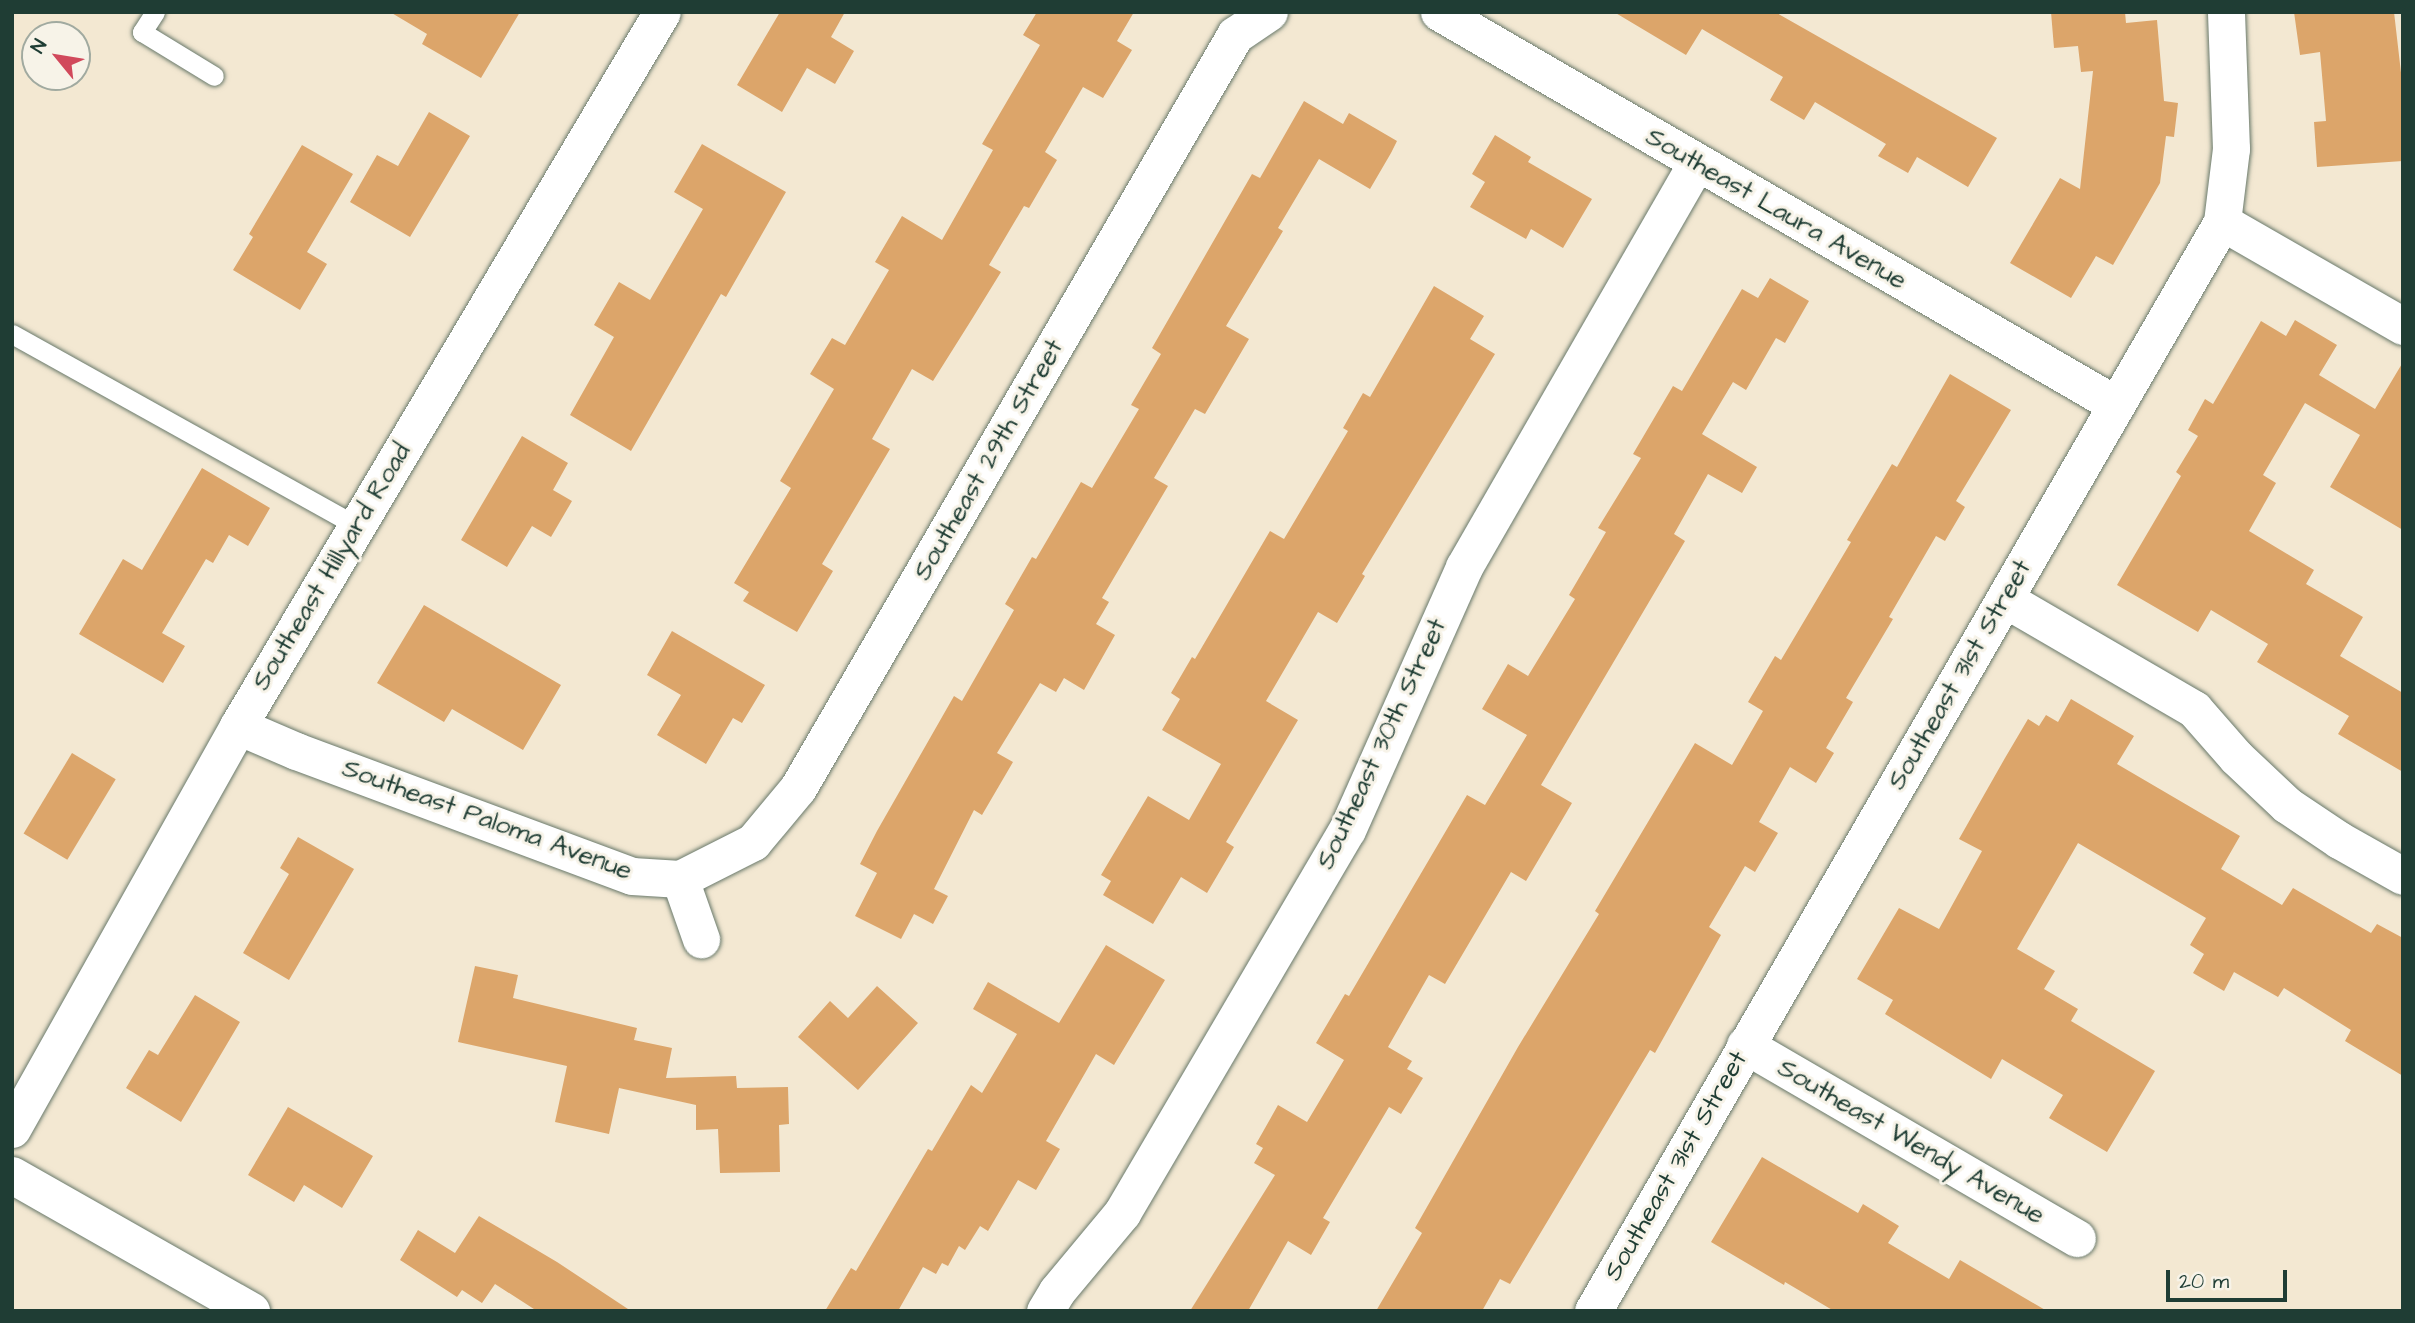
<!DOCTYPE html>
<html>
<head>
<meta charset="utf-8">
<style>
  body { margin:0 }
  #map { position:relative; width:2415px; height:1323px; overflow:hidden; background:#f3e8d2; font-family:"Architects Daughter",sans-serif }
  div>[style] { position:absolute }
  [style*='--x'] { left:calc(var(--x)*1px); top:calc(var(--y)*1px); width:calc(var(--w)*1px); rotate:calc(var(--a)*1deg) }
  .building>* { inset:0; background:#dca56a; transform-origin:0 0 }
  .roads { filter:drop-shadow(0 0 2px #69796b) drop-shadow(0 0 2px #69796b) }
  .lane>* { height:19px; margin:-9.5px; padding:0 9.5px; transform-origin:9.5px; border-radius:9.5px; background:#fff }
  .street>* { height:37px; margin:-18.5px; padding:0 18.5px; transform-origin:18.5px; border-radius:18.5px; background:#fff }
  span { translate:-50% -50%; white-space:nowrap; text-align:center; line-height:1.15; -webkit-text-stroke:6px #f7f3e8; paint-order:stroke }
  .street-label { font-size:26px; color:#1f3d34 }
  .frame { position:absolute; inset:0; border:14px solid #1f3d34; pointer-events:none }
  .north { position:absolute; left:21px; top:21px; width:70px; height:70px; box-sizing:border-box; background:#f7f3e8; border:2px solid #a1aaa0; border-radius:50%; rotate:300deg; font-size:19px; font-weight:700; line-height:28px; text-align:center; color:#1f3d34 }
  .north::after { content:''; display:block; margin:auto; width:24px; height:32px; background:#d1495b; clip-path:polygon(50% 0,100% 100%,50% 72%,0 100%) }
  .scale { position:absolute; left:2166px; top:1270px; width:121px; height:32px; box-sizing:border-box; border:4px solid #1f3d34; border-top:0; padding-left:9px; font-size:21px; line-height:24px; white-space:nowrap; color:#1f3d34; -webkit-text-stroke:5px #f7f3e8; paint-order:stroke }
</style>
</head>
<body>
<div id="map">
  <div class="building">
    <div style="clip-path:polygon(390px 12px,520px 12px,481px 78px,422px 44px,427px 34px)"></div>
    <div style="clip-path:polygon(780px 12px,845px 12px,831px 37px,854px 51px,835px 84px,807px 68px,782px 112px,737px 85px)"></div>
    <div style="clip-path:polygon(1037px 12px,1134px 12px,1117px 41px,1132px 50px,1103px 98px,1083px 87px,1045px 152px,1057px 160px,1029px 208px,1024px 206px,989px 265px,1001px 272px,972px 319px,933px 381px,912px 369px,872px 439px,890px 449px,822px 564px,833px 571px,797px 632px,743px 601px,749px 592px,734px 583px,791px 488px,780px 481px,834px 389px,810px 374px,832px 338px,845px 345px,889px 270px,875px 262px,902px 216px,942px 240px,993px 150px,982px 144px,1040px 45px,1023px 35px)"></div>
    <div style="clip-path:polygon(1614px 12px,1775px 12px,1997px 138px,1968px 187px,1917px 157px,1908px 173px,1878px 156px,1886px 144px,1815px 102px,1804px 120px,1770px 100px,1783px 77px,1702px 29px,1686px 55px)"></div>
    <div style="clip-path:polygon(2051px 12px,2125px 12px,2126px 23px,2157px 20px,2164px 101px,2178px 103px,2174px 137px,2166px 136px,2160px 183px,2113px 265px,2096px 256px,2071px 298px,2010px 263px,2060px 178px,2080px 189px,2093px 71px,2081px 72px,2078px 46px,2054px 48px)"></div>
    <div style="clip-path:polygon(2294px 12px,2394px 12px,2403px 90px,2403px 161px,2317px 167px,2314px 122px,2326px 121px,2320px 52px,2300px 55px)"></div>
    <div style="clip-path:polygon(1304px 101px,1343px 124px,1349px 113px,1397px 141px,1391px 153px,1370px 189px,1319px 159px,1278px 228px,1283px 231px,1226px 326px,1249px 339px,1205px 414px,1195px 409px,1154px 478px,1168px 486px,1102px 598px,1109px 602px,1096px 624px,1115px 635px,1084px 690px,1064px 678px,1056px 692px,1040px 683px,997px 753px,1013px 762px,982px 815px,974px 810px,934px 889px,948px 896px,933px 924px,914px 914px,901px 939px,855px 916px,877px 873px,860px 864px,877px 831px,954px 696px,962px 701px,1014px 610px,1005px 604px,1032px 557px,1036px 559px,1081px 482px,1092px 488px,1139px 409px,1131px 405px,1161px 354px,1152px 348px,1252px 174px,1260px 178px)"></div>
    <div style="clip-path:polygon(429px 112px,470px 136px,410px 237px,350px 202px,377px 155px,398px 166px)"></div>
    <div style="clip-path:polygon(1495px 135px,1531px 157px,1528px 162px,1592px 199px,1563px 248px,1531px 229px,1526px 239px,1470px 207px,1485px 182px,1472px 174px)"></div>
    <div style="clip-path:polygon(702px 144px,786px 192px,726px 297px,721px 294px,631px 451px,570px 415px,614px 337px,594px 325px,619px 282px,650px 300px,703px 209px,674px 192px)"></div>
    <div style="clip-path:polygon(302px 145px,353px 174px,307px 252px,327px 264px,300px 310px,233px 270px,253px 237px,249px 234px)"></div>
    <div style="clip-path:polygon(1770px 278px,1809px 301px,1785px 343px,1776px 338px,1746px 390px,1733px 382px,1702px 434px,1757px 467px,1742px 493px,1708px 474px,1674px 534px,1685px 541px,1541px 785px,1572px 803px,1526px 881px,1511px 872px,1445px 984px,1429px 975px,1388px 1047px,1412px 1061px,1407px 1069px,1423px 1078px,1401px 1114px,1389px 1107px,1323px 1218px,1330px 1222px,1311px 1255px,1288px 1241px,1248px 1311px,1190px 1311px,1275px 1175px,1254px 1163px,1263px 1148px,1256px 1144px,1278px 1105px,1307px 1122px,1344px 1060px,1316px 1043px,1345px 994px,1349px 996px,1467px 795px,1485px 805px,1527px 735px,1482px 709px,1508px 664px,1528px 676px,1575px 599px,1569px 595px,1606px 532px,1598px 528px,1641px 458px,1633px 454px,1673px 386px,1682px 391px,1742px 289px,1758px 298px)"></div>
    <div style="clip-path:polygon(1434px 286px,1484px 316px,1470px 339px,1495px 354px,1362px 574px,1365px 576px,1337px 623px,1318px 612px,1266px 701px,1298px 720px,1226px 842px,1234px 847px,1207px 893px,1181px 877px,1153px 924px,1103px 895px,1111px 881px,1101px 875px,1148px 796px,1189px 820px,1221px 764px,1162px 730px,1180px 699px,1171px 693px,1192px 657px,1195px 659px,1270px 531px,1284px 539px,1348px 431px,1343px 428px,1363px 393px,1370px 397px)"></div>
    <div style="clip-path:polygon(2295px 320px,2337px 345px,2319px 375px,2375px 409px,2403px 362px,2403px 530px,2330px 487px,2360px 435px,2305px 403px,2263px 475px,2276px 483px,2249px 531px,2314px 570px,2306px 584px,2363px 617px,2340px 656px,2403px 693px,2403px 772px,2338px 734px,2349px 716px,2257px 662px,2268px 644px,2211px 610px,2198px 632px,2117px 585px,2181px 476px,2176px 472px,2198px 436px,2188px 430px,2205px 399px,2213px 404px,2261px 321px,2286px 336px)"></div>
    <div style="clip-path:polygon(1950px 374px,2011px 410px,1956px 501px,1965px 507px,1945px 541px,1936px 536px,1889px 617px,1893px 619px,1846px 698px,1853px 702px,1826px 748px,1834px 753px,1816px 783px,1790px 767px,1759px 822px,1778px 833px,1755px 872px,1745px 866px,1709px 927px,1721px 935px,1655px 1053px,1650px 1050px,1510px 1284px,1500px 1279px,1482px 1311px,1376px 1311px,1422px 1233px,1415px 1228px,1518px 1047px,1599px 914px,1595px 911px,1695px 743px,1732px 765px,1763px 711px,1748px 702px,1775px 656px,1781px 660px,1851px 542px,1847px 540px,1892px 464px,1897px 467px)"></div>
    <div style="clip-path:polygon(522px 436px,568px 463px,553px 490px,572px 501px,551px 537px,532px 526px,507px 567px,461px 540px)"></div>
    <div style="clip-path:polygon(202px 468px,270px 508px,248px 546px,229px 535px,213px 563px,206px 559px,162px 633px,185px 646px,163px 683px,79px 634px,123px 559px,142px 570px)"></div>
    <div style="clip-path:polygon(424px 605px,561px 685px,523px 750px,452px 709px,444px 722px,377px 683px)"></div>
    <div style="clip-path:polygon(672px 631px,765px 685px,742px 723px,733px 718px,706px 764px,657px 735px,681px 695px,647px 675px)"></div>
    <div style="clip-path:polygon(2071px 699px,2134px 736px,2117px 764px,2240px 836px,2221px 869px,2282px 905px,2293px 888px,2371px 933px,2377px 924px,2403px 938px,2403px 1076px,2345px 1041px,2351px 1030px,2284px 988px,2278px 997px,2234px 972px,2224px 991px,2193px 973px,2204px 954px,2190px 945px,2206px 918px,2078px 843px,2017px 949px,2055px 971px,2044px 989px,2078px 1009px,2071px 1021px,2155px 1071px,2107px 1152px,2049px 1118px,2063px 1095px,2002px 1059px,1991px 1079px,1885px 1014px,1893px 1000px,1857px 979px,1899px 908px,1939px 929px,1982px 851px,1959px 839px,2005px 758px,2028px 719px,2039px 726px,2046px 715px,2058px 722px)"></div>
    <div style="left:72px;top:753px;width:51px;height:94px;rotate:31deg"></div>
    <div style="clip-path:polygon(298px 837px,354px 869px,289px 980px,243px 953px,289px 874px,280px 868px)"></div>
    <div style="clip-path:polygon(1106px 945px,1165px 980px,1114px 1065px,1096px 1054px,1046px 1141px,1060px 1149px,1036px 1190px,1018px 1180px,988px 1231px,980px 1226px,965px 1250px,959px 1246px,948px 1266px,942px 1263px,936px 1274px,923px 1267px,898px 1311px,825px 1311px,851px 1268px,856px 1271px,928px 1149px,932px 1151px,971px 1085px,982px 1093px,1017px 1034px,973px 1009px,988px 982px,1059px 1023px)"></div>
    <div style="clip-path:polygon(475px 966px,518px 975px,513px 998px,637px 1028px,634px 1040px,672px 1048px,666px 1078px,736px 1076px,737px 1088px,788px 1087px,789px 1124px,779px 1125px,780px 1172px,720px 1173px,718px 1129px,696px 1130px,696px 1105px,619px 1088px,609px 1134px,555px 1122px,567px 1066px,458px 1042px)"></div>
    <div style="clip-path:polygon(877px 986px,918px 1023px,858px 1090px,798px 1037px,830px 1001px,848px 1018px)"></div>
    <div style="clip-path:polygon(195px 995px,240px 1022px,181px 1122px,126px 1088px,149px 1050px,158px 1055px)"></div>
    <div style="clip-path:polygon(288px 1107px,373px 1156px,342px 1208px,304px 1185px,294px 1202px,248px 1175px)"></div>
    <div style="clip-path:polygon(1762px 1157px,1858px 1213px,1863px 1204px,1899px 1226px,1888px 1243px,1949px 1279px,1960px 1260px,2047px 1311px,1834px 1311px,1785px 1282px,1784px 1285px,1711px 1242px)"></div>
    <div style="clip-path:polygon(479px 1216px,557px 1262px,631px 1311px,537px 1311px,495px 1284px,482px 1303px,462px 1290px,457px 1297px,400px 1260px,418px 1230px,455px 1253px)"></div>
  </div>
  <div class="roads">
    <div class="lane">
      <div style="--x:155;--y:12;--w:24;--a:123"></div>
      <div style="--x:142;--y:32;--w:84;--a:31.4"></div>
      <div style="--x:12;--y:334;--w:395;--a:29.1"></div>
    </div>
    <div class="street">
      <div style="--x:1439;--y:12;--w:781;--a:30.11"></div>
      <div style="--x:2222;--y:222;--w:209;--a:29.9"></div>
      <div style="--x:2005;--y:599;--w:219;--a:30.2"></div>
      <div style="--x:2194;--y:709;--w:64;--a:48.8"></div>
      <div style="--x:2236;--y:757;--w:70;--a:43.3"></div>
      <div style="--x:2287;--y:805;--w:63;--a:33.9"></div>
      <div style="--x:2339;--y:840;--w:73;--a:29.4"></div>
      <div style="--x:238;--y:726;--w:63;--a:23.3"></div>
      <div style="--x:296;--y:751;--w:358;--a:20.4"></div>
      <div style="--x:632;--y:876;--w:48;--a:3.6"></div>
      <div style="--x:680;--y:879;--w:82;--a:-26.9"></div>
      <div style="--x:753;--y:842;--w:70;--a:-50.2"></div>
      <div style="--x:798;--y:788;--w:871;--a:-59.87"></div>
      <div style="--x:1235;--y:35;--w:41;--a:-34.1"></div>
      <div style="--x:680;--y:879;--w:64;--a:70.7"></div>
      <div style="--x:1745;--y:1045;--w:384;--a:30.2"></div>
      <div style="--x:12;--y:1129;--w:462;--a:-60.7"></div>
      <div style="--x:238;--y:726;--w:830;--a:-59.3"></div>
      <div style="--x:12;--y:1175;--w:275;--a:29.6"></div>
      <div style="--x:1045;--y:1311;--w:23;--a:-59"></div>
      <div style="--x:1057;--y:1291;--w:102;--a:-50.2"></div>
      <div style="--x:1122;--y:1213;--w:444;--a:-59.6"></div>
      <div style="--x:1347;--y:830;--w:288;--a:-66"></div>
      <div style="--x:1464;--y:567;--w:465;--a:-60.1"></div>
      <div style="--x:1593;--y:1311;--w:1258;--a:-59.99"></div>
      <div style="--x:2222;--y:222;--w:74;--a:-83"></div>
      <div style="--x:2231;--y:149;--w:137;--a:-92.1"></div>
    </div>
  </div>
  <div class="street-label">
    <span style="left:1776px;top:209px;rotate:30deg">Southeast Laura Avenue</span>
    <span style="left:989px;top:460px;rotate:-60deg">Southeast 29th Street</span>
    <span style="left:332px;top:567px;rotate:-59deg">Southeast Hillyard Road</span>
    <span style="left:1960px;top:675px;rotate:-60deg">Southeast 31st Street</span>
    <span style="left:1382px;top:744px;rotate:-65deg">Southeast 30th Street</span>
    <span style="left:487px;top:820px;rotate:20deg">Southeast Paloma Avenue</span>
    <span style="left:1911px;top:1142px;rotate:30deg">Southeast Wendy Avenue</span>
    <span style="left:1676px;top:1166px;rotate:-60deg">Southeast 31st Street</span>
  </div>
  <div class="frame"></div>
  <div class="north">N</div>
  <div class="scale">20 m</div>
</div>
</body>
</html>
